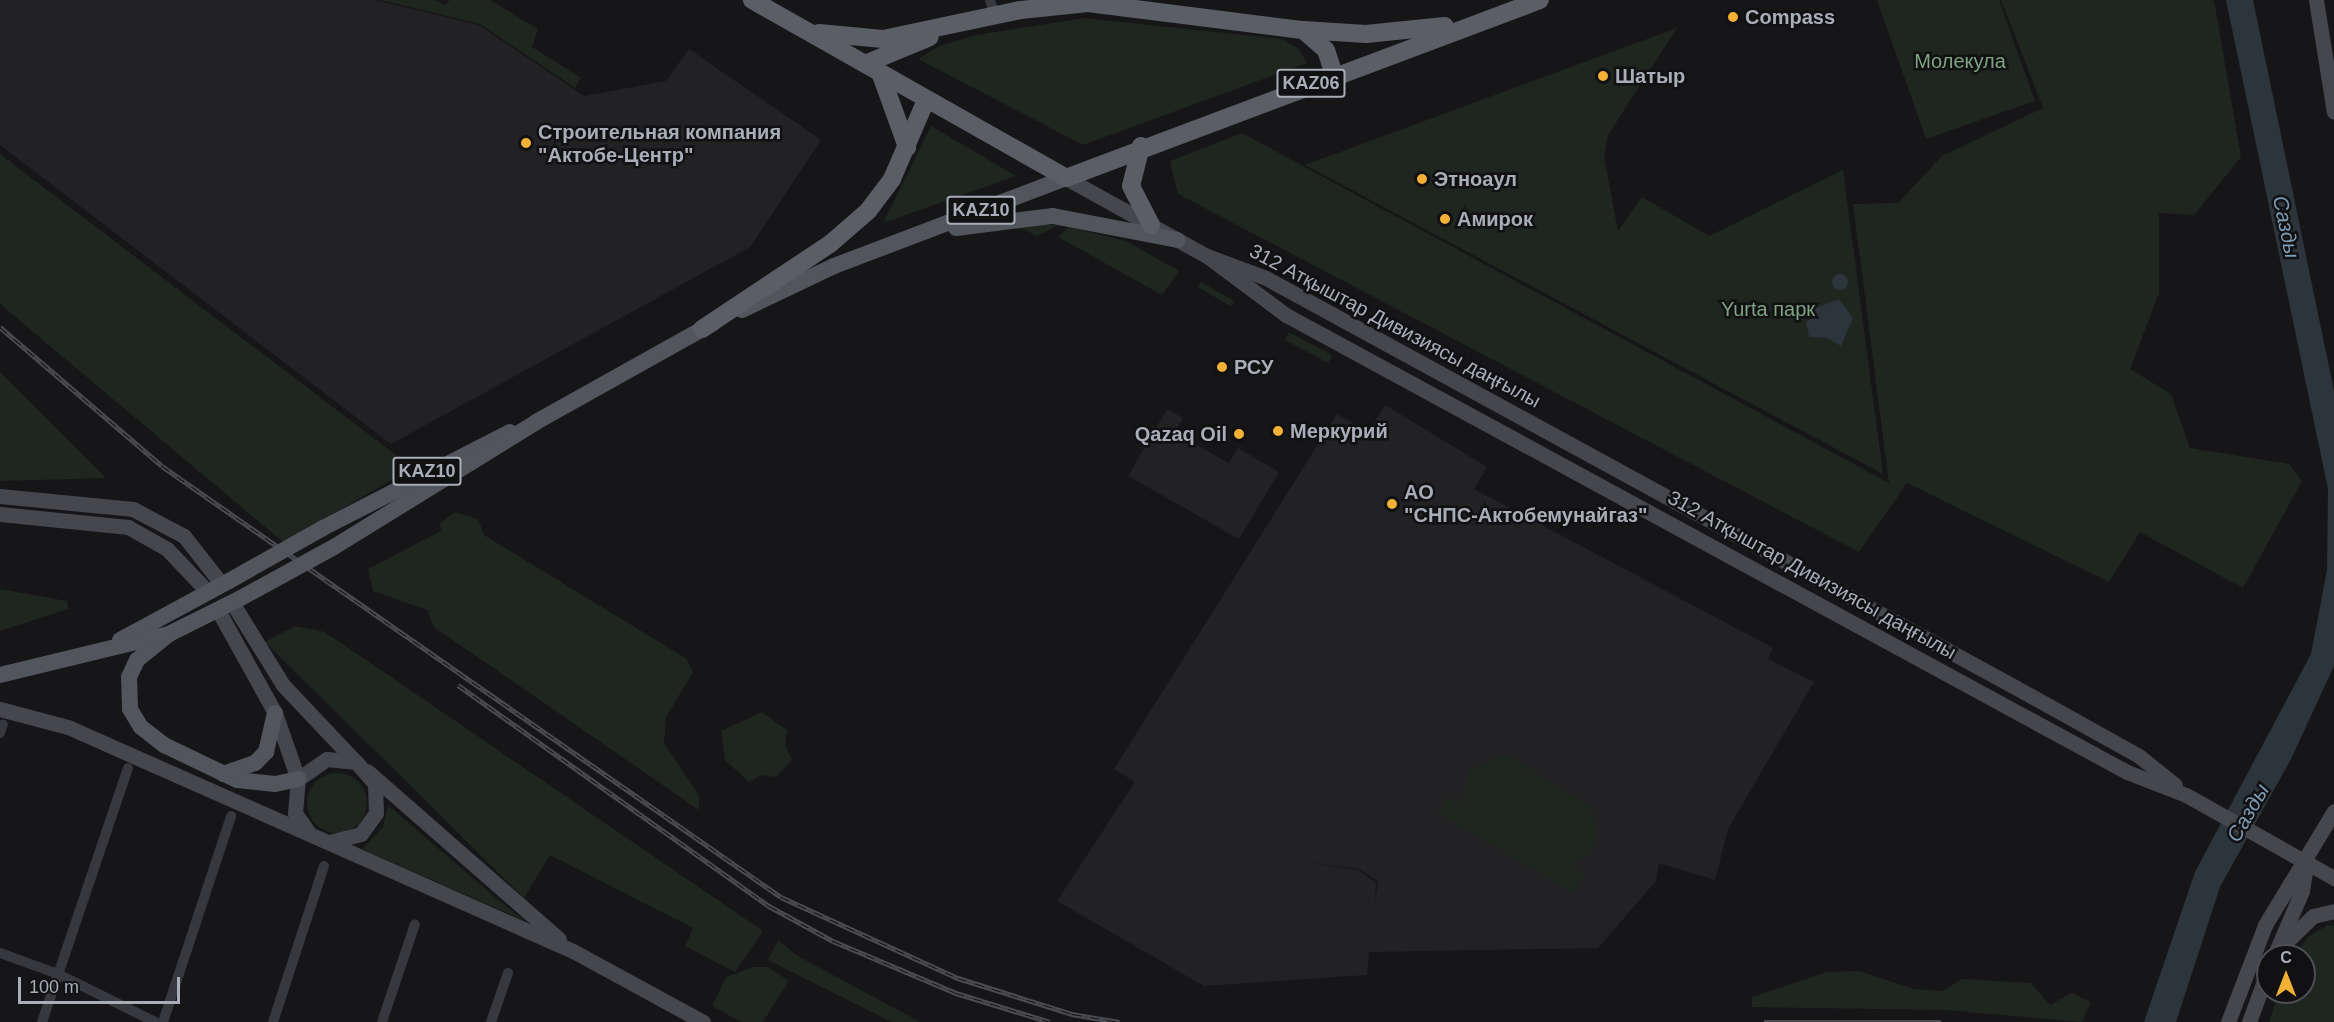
<!DOCTYPE html>
<html>
<head>
<meta charset="utf-8">
<style>
  body { margin:0 }
  #map { position:relative; width:2334px; height:1022px; overflow:hidden; background:#161618; font-family:Helvetica,sans-serif }
  div>[style] { position:absolute }
  [style*='--x'] { left:calc(var(--x)*1px); top:calc(var(--y)*1px); width:calc(var(--w)*1px); rotate:calc(var(--a)*1deg) }
  .built>* { inset:0; background:#222225 }
  .green>* { inset:0; background:#1e261f; transform-origin:0 0 }
  .round { border-radius:50% }
  .water>* { inset:0; background:#2c353c }
  .minor>* { height:10px; margin:-5px; padding:0 5px; transform-origin:5px; border-radius:5px; background:#37383d }
  .secondary>* { height:15px; margin:-7.5px; padding:0 7.5px; transform-origin:7.5px; border-radius:7.5px; background:#45474d }
  .primary>* { height:16px; margin:-8px; padding:0 8px; transform-origin:8px; border-radius:8px; background:#53555c }
  .trunk>* { height:18px; margin:-9px; padding:0 9px; transform-origin:9px; border-radius:9px; background:#5b5e65 }
  .rail>* { height:5px; margin-top:-2.5px; transform-origin:0; background:repeating-linear-gradient(90deg,#111113 0 9px,#4a4c52 0 18px); box-sizing:border-box; border-block:2px solid #4a4c52 }
  .primary-bridge>* { height:16px; margin:-8px; padding:0 8px; transform-origin:8px; border-radius:8px; background:#53555c }
  .dots>* { width:16px; height:16px; translate:-50% -50%; box-sizing:border-box; border:3px solid #111113; border-radius:50% }
  span { translate:-50% -50%; white-space:nowrap; text-align:center; line-height:1.15; -webkit-text-stroke:5px #111113; paint-order:stroke }
  .shield-label span { padding:2px 4px; background:#111113; border:2px solid; border-radius:4px; -webkit-text-stroke-width:0 }
  .shield-label { font-size:18px; color:#a8adb8; font-weight:700 }
  .poi-label { font-size:20px; color:#a8adb8; font-weight:700 }
  .left { translate:0 -50%; text-align:left }
  .right { translate:-100% -50%; text-align:right }
  .park-label { font-size:20px; color:#7fa381 }
  .street-label { font-size:20px; color:#a8adb8 }
  .water-label { font-size:21px; color:#7f9bb3; font-style:italic }
  .north { position:absolute; left:2256px; top:944px; width:60px; height:60px; box-sizing:border-box; background:#111113; border:2px solid #4d4f55; border-radius:50%; rotate:0deg; font-size:16px; font-weight:700; line-height:24px; text-align:center; color:#a8adb8 }
  .north::after { content:''; display:block; margin:auto; width:21px; height:27px; background:#f2b134; clip-path:polygon(50% 0,100% 100%,50% 72%,0 100%) }
  .scale { position:absolute; left:18px; top:977px; width:162px; height:27px; box-sizing:border-box; border:3px solid #a8adb8; border-top:0; padding-left:8px; font-size:18px; line-height:21px; white-space:nowrap; color:#a8adb8; -webkit-text-stroke:4px #111113; paint-order:stroke }
</style>
</head>
<body>
<div id="map">
  <div class="built">
    <div style="clip-path:polygon(0 0,375px 0,479px 25px,584px 96px,666px 81px,689px 49px,821px 140px,750px 247px,391px 444px,0 145px)"></div>
    <div style="clip-path:polygon(evenodd,1385px 405px,1487px 467px,1474px 489px,1773px 648px,1768px 659px,1814px 682px,1728px 829px,1715px 880px,1659px 863px,1656px 881px,1598px 948px,1369px 952px,1367px 975px,1204px 986px,1057px 901px,1135px 782px,1114px 769px,1337px 414px,1368px 432px,1385px 405px,1296px 861px,1359px 869px,1378px 881px,1375px 902px,1376px 882px,1358px 870px,1296px 861px)"></div>
    <div style="clip-path:polygon(1167px 409px,1183px 418px,1175px 433px,1229px 463px,1238px 448px,1279px 472px,1239px 539px,1128px 476px)"></div>
  </div>
  <div class="green">
    <div style="clip-path:polygon(380px 0,435px 0,444px 5px,450px 0,490px 0,538px 29px,532px 47px,581px 78px,575px 88px,480px 24px)"></div>
    <div style="clip-path:polygon(1877px 0,1999px 0,2035px 101px,1926px 139px)"></div>
    <div style="clip-path:polygon(2001px 0,2214px 0,2241px 157px,2194px 215px,2159px 213px,2159px 293px,2130px 369px,2171px 394px,2190px 448px,2289px 464px,2302px 481px,2243px 588px,2140px 532px,2109px 582px,1907px 483px,1859px 552px,1178px 194px,1170px 161px,1242px 133px,1889px 483px,1853px 204px,1898px 203px,1942px 156px,2043px 108px)"></div>
    <div style="clip-path:polygon(1084px 18px,1282px 39px,1299px 49px,1307px 63px,1083px 145px,918px 59px,939px 46px,976px 35px)"></div>
    <div style="clip-path:polygon(1677px 28px,1608px 135px,1604px 157px,1618px 231px,1642px 197px,1709px 236px,1843px 170px,1883px 474px,1305px 165px)"></div>
    <div style="clip-path:polygon(931px 126px,1016px 176px,883px 223px)"></div>
    <div style="clip-path:polygon(0 154px,413px 468px,283px 542px,0 304px)"></div>
    <div style="clip-path:polygon(1035px 224px,1058px 225px,1037px 236px,1017px 226px)"></div>
    <div style="clip-path:polygon(1069px 227px,1126px 241px,1179px 271px,1162px 295px,1058px 237px)"></div>
    <div style="left:1201px;top:282px;width:38px;height:6px;rotate:30deg"></div>
    <div style="left:1289px;top:332px;width:49px;height:9px;rotate:28deg"></div>
    <div style="clip-path:polygon(0 372px,106px 478px,0 481px)"></div>
    <div style="clip-path:polygon(455px 512px,478px 519px,484px 535px,687px 659px,693px 672px,666px 717px,664px 743px,699px 795px,699px 810px,434px 627px,427px 610px,373px 591px,368px 569px,441px 531px,440px 523px)"></div>
    <div style="clip-path:polygon(0 589px,67px 601px,68px 609px,0 631px)"></div>
    <div style="clip-path:polygon(295px 626px,325px 632px,763px 931px,735px 972px,685px 946px,693px 928px,550px 855px,524px 898px,265px 642px)"></div>
    <div style="clip-path:polygon(762px 712px,787px 730px,785px 746px,792px 760px,776px 777px,761px 775px,749px 782px,725px 760px,721px 731px)"></div>
    <div style="clip-path:polygon(1499px 756px,1513px 758px,1593px 808px,1599px 833px,1591px 853px,1570px 866px,1585px 875px,1574px 893px,1437px 813px,1447px 796px,1461px 804px,1468px 771px)"></div>
    <div class="round" style="left:307px;top:773px;width:60px;height:60px"></div>
    <div style="clip-path:polygon(388px 805px,491px 894px,525px 921px,362px 849px,383px 827px)"></div>
    <div style="clip-path:polygon(2328px 925px,2334px 926px,2334px 1022px,2269px 1022px,2279px 992px,2304px 992px,2304px 956px,2294px 956px,2309px 936px)"></div>
    <div style="clip-path:polygon(778px 940px,796px 955px,920px 1022px,892px 1022px,768px 960px)"></div>
    <div style="clip-path:polygon(753px 967px,768px 967px,789px 981px,763px 1022px,741px 1022px,712px 1006px,726px 977px)"></div>
    <div style="clip-path:polygon(1859px 971px,1914px 989px,1942px 991px,1962px 979px,2031px 983px,2050px 1005px,2072px 993px,2091px 1002px,2082px 1022px,1944px 1010px,1752px 1007px,1752px 997px,1827px 972px)"></div>
  </div>
  <div class="water">
    <div style="clip-path:polygon(2226px 0,2253px 0,2334px 391px,2334px 666px,2291px 759px,2220px 887px,2176px 1022px,2144px 1022px,2195px 872px,2311px 654px,2327px 570px,2328px 489px)"></div>
    <div class="round" style="left:1832px;top:274px;width:16px;height:16px"></div>
    <div style="clip-path:polygon(1839px 299px,1853px 318px,1841px 346px,1827px 338px,1809px 337px,1806px 322px,1817px 314px,1808px 311px)"></div>
  </div>
  <div class="minor">
    <div style="--x:990;--y:0;--w:16;--a:72"></div>
    <div style="--x:0;--y:733;--w:9;--a:-72"></div>
    <div style="--x:0;--y:953;--w:62;--a:19.9"></div>
    <div style="--x:58;--y:974;--w:108;--a:26.3"></div>
    <div style="--x:42;--y:1022;--w:268;--a:-71.3"></div>
    <div style="--x:163;--y:1022;--w:217;--a:-71.7"></div>
    <div style="--x:273;--y:1022;--w:164;--a:-71.9"></div>
    <div style="--x:382;--y:1022;--w:103;--a:-71.4"></div>
    <div style="--x:491;--y:1022;--w:52;--a:-70.9"></div>
  </div>
  <div class="secondary">
    <div style="--x:2316;--y:0;--w:113;--a:80.9"></div>
    <div style="--x:1066;--y:178;--w:161;--a:29"></div>
    <div style="--x:1207;--y:256;--w:63;--a:20.4"></div>
    <div style="--x:1266;--y:278;--w:853;--a:28.64"></div>
    <div style="--x:2015;--y:687;--w:142;--a:29.1"></div>
    <div style="--x:2139;--y:756;--w:46;--a:38.9"></div>
    <div style="--x:1207;--y:256;--w:99;--a:36.8"></div>
    <div style="--x:1286;--y:315;--w:957;--a:28.52"></div>
    <div style="--x:2127;--y:772;--w:63;--a:21.3"></div>
    <div style="--x:2186;--y:795;--w:170;--a:29.3"></div>
    <div style="--x:0;--y:496;--w:134;--a:5.6"></div>
    <div style="--x:133;--y:509;--w:58;--a:27.9"></div>
    <div style="--x:184;--y:536;--w:58;--a:52"></div>
    <div style="--x:0;--y:514;--w:129;--a:5.8"></div>
    <div style="--x:128;--y:527;--w:45;--a:29.4"></div>
    <div style="--x:167;--y:549;--w:58;--a:46.4"></div>
    <div style="--x:233;--y:604;--w:95;--a:58.3"></div>
    <div style="--x:283;--y:685;--w:103;--a:46.6"></div>
    <div style="--x:219;--y:612;--w:115;--a:61"></div>
    <div style="--x:275;--y:713;--w:70;--a:70.8"></div>
    <div style="--x:0;--y:709;--w:70;--a:14.8"></div>
    <div style="--x:68;--y:727;--w:552;--a:23.92"></div>
    <div style="--x:573;--y:951;--w:148;--a:28.6"></div>
    <div style="--x:367;--y:771;--w:255;--a:41.2"></div>
    <div style="--x:309;--y:833;--w:24;--a:-125"></div>
    <div style="--x:295;--y:813;--w:34;--a:-85"></div>
    <div style="--x:298;--y:779;--w:35;--a:-35"></div>
    <div style="--x:327;--y:759;--w:29;--a:6"></div>
    <div style="--x:356;--y:762;--w:29;--a:49"></div>
    <div style="--x:375;--y:784;--w:29;--a:88"></div>
    <div style="--x:376;--y:813;--w:26;--a:126"></div>
    <div style="--x:361;--y:834;--w:32;--a:166"></div>
    <div style="--x:2282;--y:946;--w:43;--a:-44.1"></div>
    <div style="--x:2313;--y:916;--w:22;--a:-13"></div>
    <div style="--x:2274;--y:956;--w:71;--a:-66.7"></div>
    <div style="--x:2302;--y:891;--w:30;--a:-81"></div>
    <div style="--x:2228;--y:1022;--w:104;--a:-69.1"></div>
    <div style="--x:2265;--y:925;--w:133;--a:-58.8"></div>
    <div style="--x:2249;--y:1022;--w:55;--a:-69.9"></div>
  </div>
  <div class="primary">
    <div style="--x:956;--y:228;--w:98;--a:-7.1"></div>
    <div style="--x:1053;--y:216;--w:127;--a:10.9"></div>
    <div style="--x:742;--y:310;--w:102;--a:-25.6"></div>
    <div style="--x:834;--y:266;--w:248;--a:-20.8"></div>
    <div style="--x:323;--y:528;--w:210;--a:-27.2"></div>
    <div style="--x:334;--y:547;--w:238;--a:-31.7"></div>
    <div style="--x:536;--y:422;--w:203;--a:-29.2"></div>
    <div style="--x:169;--y:634;--w:41;--a:140.9"></div>
    <div style="--x:137;--y:660;--w:19;--a:115"></div>
    <div style="--x:129;--y:677;--w:32;--a:88"></div>
    <div style="--x:130;--y:709;--w:21;--a:59"></div>
    <div style="--x:141;--y:727;--w:29;--a:38"></div>
    <div style="--x:164;--y:745;--w:81;--a:25.6"></div>
    <div style="--x:237;--y:780;--w:38;--a:6"></div>
    <div style="--x:275;--y:784;--w:24;--a:-12"></div>
    <div style="--x:120;--y:640;--w:124;--a:-28.4"></div>
    <div style="--x:0;--y:675;--w:174;--a:-13.6"></div>
    <div style="--x:169;--y:634;--w:78;--a:-26.6"></div>
    <div style="--x:223;--y:774;--w:34;--a:-19"></div>
    <div style="--x:255;--y:763;--w:16;--a:-45"></div>
    <div style="--x:266;--y:752;--w:40;--a:-77"></div>
  </div>
  <div class="trunk">
    <div style="--x:752;--y:0;--w:361;--a:29.5"></div>
    <div style="--x:1066;--y:178;--w:506;--a:-20.58"></div>
    <div style="--x:1303;--y:30;--w:30;--a:41"></div>
    <div style="--x:1326;--y:50;--w:25;--a:72"></div>
    <div style="--x:819;--y:33;--w:64;--a:5.4"></div>
    <div style="--x:883;--y:39;--w:141;--a:-11.9"></div>
    <div style="--x:1021;--y:10;--w:67;--a:-6"></div>
    <div style="--x:1088;--y:3;--w:217;--a:7.2"></div>
    <div style="--x:1303;--y:30;--w:63;--a:3.6"></div>
    <div style="--x:1366;--y:34;--w:79;--a:-5.8"></div>
    <div style="--x:865;--y:64;--w:70;--a:-22.6"></div>
    <div style="--x:881;--y:75;--w:77;--a:70.1"></div>
    <div style="--x:1141;--y:146;--w:41;--a:104"></div>
    <div style="--x:1131;--y:186;--w:44;--a:62.9"></div>
    <div style="--x:702;--y:329;--w:154;--a:-33.6"></div>
    <div style="--x:830;--y:244;--w:50;--a:-41"></div>
    <div style="--x:868;--y:211;--w:40;--a:-53"></div>
    <div style="--x:892;--y:179;--w:86;--a:-66.7"></div>
  </div>
  <div class="rail">
    <div style="--x:0;--y:327;--w:213;--a:40.6"></div>
    <div style="--x:162;--y:466;--w:754;--a:34.85"></div>
    <div style="--x:781;--y:897;--w:195;--a:24.6"></div>
    <div style="--x:958;--y:978;--w:120;--a:17.5"></div>
    <div style="--x:1072;--y:1014;--w:48;--a:9.7"></div>
    <div style="--x:458;--y:685;--w:382;--a:35.4"></div>
    <div style="--x:769;--y:906;--w:73;--a:28.7"></div>
    <div style="--x:833;--y:941;--w:134;--a:22.9"></div>
    <div style="--x:956;--y:993;--w:98;--a:17.1"></div>
    <div style="--x:1764;--y:1022;--w:177;--a:0"></div>
  </div>
  <div class="primary-bridge">
    <div style="--x:229;--y:581;--w:108;--a:-29.4"></div>
    <div style="--x:239;--y:599;--w:108;--a:-28.7"></div>
  </div>
  <div class="dots">
    <div style="left:1733px;top:17px;background:#f2b134"></div>
    <div style="left:1603px;top:76px;background:#f2b134"></div>
    <div style="left:526px;top:143px;background:#f2b134"></div>
    <div style="left:1422px;top:179px;background:#f2b134"></div>
    <div style="left:1445px;top:219px;background:#f2b134"></div>
    <div style="left:1222px;top:367px;background:#f2b134"></div>
    <div style="left:1278px;top:431px;background:#f2b134"></div>
    <div style="left:1239px;top:434px;background:#f2b134"></div>
    <div style="left:1392px;top:504px;background:#f2b134"></div>
  </div>
  <div class="shield-label">
    <span style="left:1311px;top:83px">KАZ06</span>
    <span style="left:981px;top:210px">KAZ10</span>
    <span style="left:427px;top:471px">KAZ10</span>
  </div>
  <div class="poi-label">
    <span class="left" style="left:1745px;top:17px">Compass</span>
    <span class="left" style="left:1615px;top:76px">Шатыр</span>
    <span class="left" style="left:538px;top:144px">Строительная компания<br>"Актобе-Центр"</span>
    <span class="left" style="left:1434px;top:179px">Этноаул</span>
    <span class="left" style="left:1457px;top:219px">Амирок</span>
    <span class="left" style="left:1234px;top:367px">РСУ</span>
    <span class="left" style="left:1290px;top:431px">Меркурий</span>
    <span class="right" style="left:1227px;top:434px">Qazaq Oil</span>
    <span class="left" style="left:1404px;top:504px">АО<br>"СНПС-Актобемунайгаз"</span>
  </div>
  <div class="park-label">
    <span style="left:1960px;top:61px">Молекула</span>
    <span style="left:1768px;top:309px">Yurta парк</span>
  </div>
  <div class="street-label">
    <span style="left:1395px;top:326px;rotate:28deg">312 Атқыштар Дивизиясы даңғылы</span>
    <span style="left:1812px;top:575px;rotate:29deg">312 Атқыштар Дивизиясы даңғылы</span>
  </div>
  <div class="water-label">
    <span style="left:2286px;top:227px;rotate:78deg">Сазды</span>
    <span style="left:2248px;top:813px;rotate:-60deg">Сазды</span>
  </div>
  <div class="north">С</div>
  <div class="scale">100 m</div>
</div>
</body>
</html>
